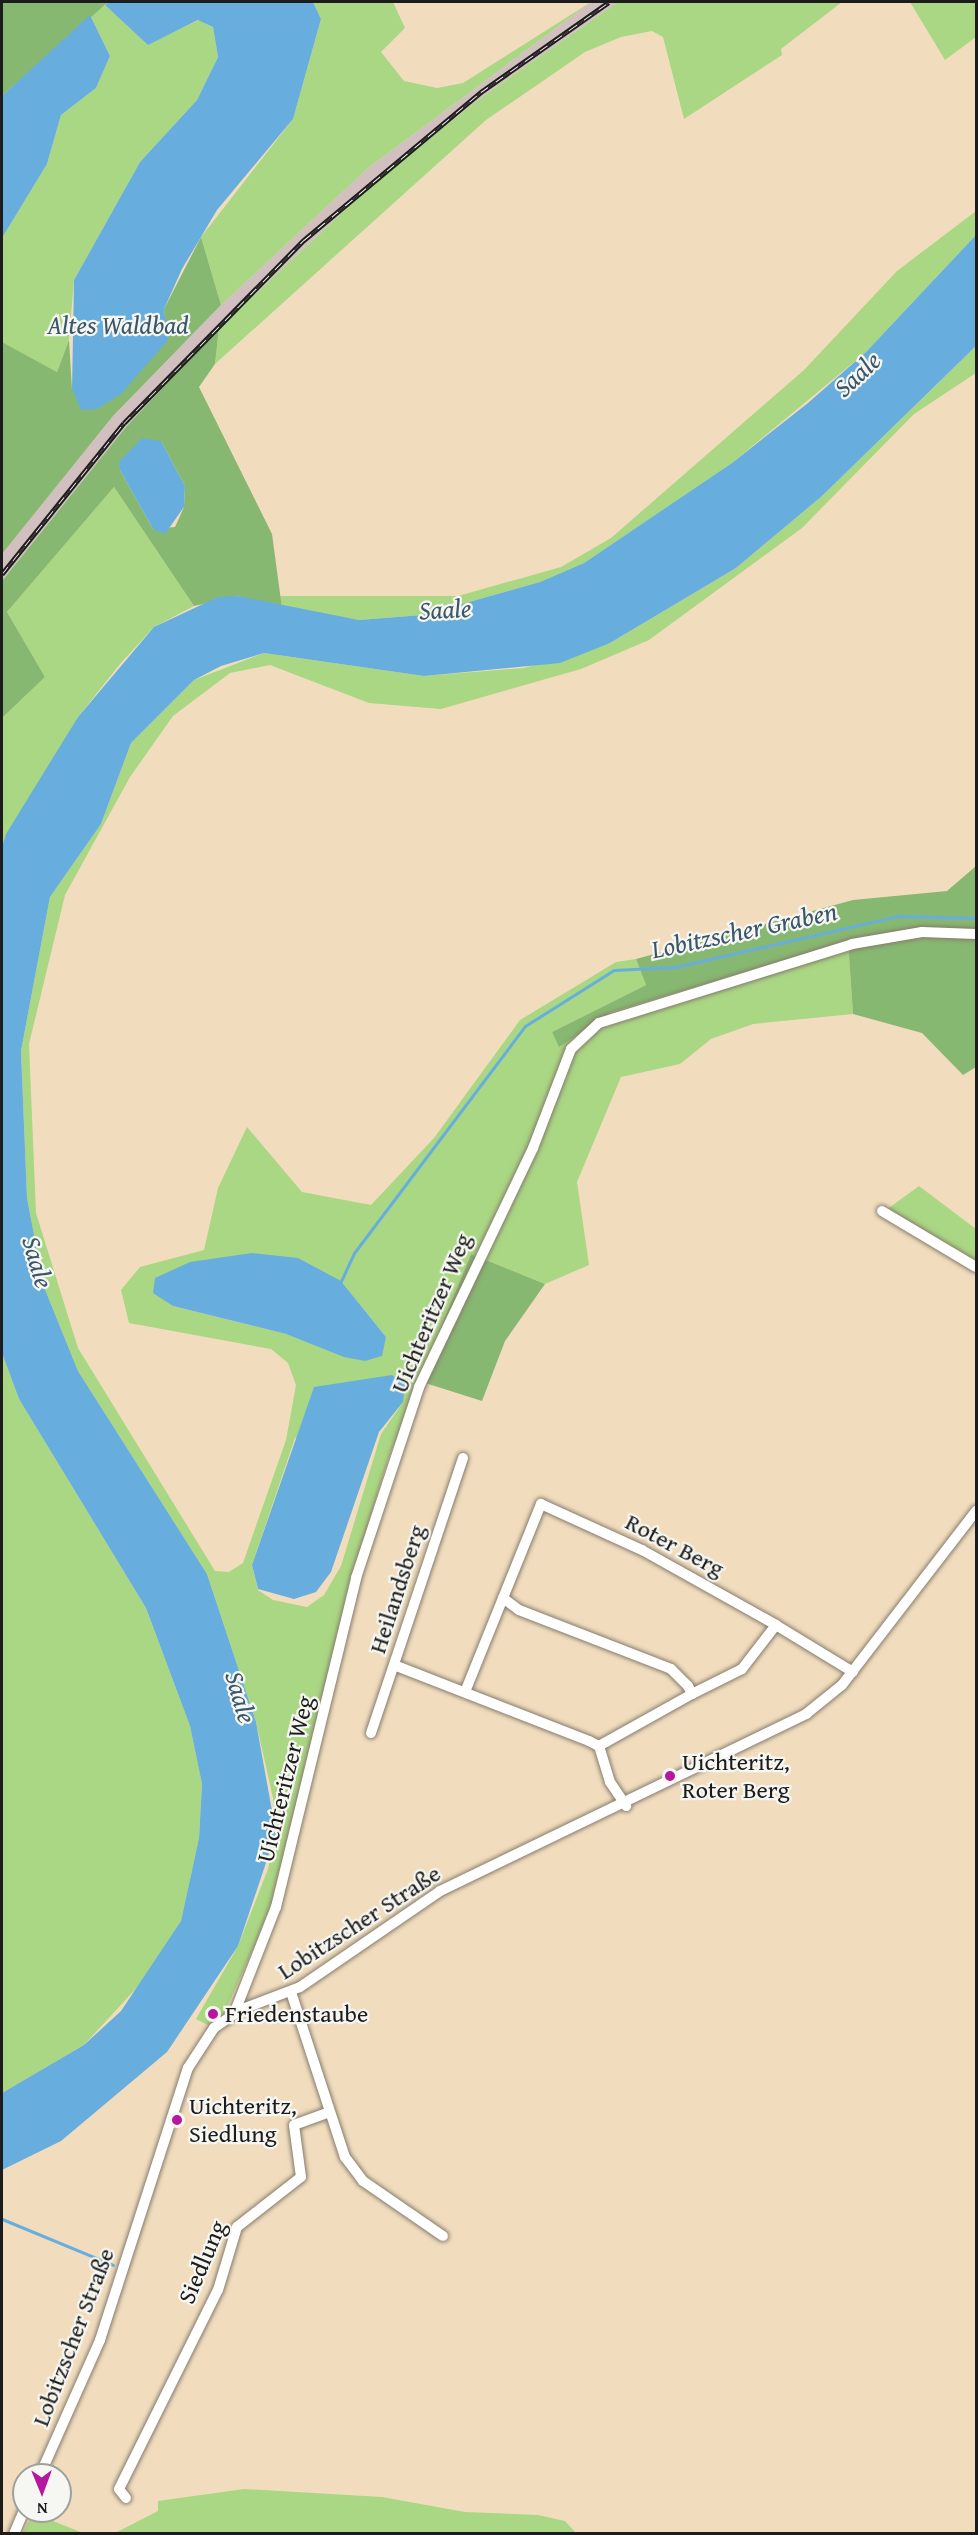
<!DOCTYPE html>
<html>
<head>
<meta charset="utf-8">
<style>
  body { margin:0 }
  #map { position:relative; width:978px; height:2535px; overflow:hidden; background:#f1ddbe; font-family:"Gentium Book Plus",serif }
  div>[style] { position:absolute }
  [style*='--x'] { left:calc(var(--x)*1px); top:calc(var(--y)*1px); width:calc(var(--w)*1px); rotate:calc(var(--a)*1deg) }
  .industrial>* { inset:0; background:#d2bfbf }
  .green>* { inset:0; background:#aad783 }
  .forest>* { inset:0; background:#87b871 }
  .water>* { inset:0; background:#67aede }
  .stream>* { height:3px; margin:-1.5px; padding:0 1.5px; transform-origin:1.5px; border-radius:1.5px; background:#67aede }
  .roads { filter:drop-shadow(0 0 2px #867c6d) drop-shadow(0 0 2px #867c6d) }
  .minor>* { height:10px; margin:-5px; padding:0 5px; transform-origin:5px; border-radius:5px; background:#fff }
  .rail>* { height:5px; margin-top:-2.5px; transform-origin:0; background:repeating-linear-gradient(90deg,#f6f6f2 0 9px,#1c1c1c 0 18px); box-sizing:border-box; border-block:2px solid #1c1c1c }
  .dots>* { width:16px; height:16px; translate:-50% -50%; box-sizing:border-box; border:3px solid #f6f6f2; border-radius:50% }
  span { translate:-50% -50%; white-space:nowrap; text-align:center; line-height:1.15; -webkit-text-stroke:4.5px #f6f6f2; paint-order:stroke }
  .street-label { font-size:24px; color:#1c1c1c }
  .poi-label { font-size:24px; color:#1c1c1c }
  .left { translate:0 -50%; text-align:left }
  .water-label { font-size:26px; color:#3a566a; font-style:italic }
  .frame { position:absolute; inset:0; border:3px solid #1c1c1c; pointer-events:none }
  .north { position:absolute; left:12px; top:2463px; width:60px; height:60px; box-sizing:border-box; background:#f6f6f2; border:2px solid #9f9f9c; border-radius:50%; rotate:179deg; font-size:16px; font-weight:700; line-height:24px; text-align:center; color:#1c1c1c }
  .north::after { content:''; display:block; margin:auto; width:21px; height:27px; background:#b5179e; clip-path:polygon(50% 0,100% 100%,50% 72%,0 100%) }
</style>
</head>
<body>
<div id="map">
  <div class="industrial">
    <div style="clip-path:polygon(591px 2px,618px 2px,482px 97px,378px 179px,219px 328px,126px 427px,2px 581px,2px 554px,113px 416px,221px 305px,368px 168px)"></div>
  </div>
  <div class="green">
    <div style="clip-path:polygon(313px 2px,393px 2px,405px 28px,381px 52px,404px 81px,437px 88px,463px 83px,591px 2px,368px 168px,221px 305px,201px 237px,293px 119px,321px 19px)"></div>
    <div style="clip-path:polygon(618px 2px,842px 2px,781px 49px,782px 55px,684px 119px,663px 37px,652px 31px,621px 37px,585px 52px,486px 120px,215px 364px,219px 328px,378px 179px,482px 97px)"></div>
    <div style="clip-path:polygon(910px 2px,976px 2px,976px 37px,945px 60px)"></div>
    <div style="clip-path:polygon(105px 5px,148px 44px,199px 20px,213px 27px,218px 57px,197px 100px,140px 162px,74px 280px,69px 340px,57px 372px,2px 342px,2px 238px,47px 164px,61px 115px,96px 88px,110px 56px,90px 15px)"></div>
    <div style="clip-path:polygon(976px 211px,976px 235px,866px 352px,732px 463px,584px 563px,540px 582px,423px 615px,359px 620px,282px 608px,280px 596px,458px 596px,561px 567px,611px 538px,804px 370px,897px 271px)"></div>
    <div style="clip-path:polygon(evenodd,976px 346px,976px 373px,914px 414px,802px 528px,649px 640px,581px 669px,441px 709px,369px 703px,270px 665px,230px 673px,173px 716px,130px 777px,65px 895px,29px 1044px,36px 1213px,78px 1348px,215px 1571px,229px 1572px,243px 1563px,286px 1440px,296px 1385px,288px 1363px,271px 1349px,129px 1323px,121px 1290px,140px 1267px,204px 1250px,218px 1188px,247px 1127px,302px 1192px,371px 1205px,434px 1138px,520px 1020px,616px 962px,636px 959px,646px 985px,552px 1032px,559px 1046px,612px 1012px,848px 941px,853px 1014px,753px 1024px,711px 1039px,680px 1064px,621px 1077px,577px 1182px,589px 1265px,545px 1284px,471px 1254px,388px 1459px,352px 1577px,272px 1906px,223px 2016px,210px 2026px,196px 2019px,238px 1946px,268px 1869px,276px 1833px,273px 1798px,256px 1722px,207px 1574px,78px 1371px,44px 1287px,27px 1198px,21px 1051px,50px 897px,101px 824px,131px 743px,194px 680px,264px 653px,424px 676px,524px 668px,610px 643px,736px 568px,822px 496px,976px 346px,341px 1281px,386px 1337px,365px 1361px,286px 1334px,173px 1306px,341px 1281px,976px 346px,403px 1402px,381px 1434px,341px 1566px,324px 1595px,307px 1607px,273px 1600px,258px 1590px,252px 1565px,295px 1438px,403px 1402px)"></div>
    <div style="clip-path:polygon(114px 487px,194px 606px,154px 627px,120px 664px,78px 717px,2px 847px,2px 718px,45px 677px,7px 612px)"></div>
    <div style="clip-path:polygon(919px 1186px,976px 1229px,976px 1263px,886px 1210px)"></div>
    <div style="clip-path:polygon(2px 1353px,19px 1399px,146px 1608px,190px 1726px,202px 1784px,199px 1838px,181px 1921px,153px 1970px,84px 2045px,2px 2093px)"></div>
    <div style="clip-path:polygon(244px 2489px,382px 2497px,465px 2512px,538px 2515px,565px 2521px,576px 2533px,115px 2533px,158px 2511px,158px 2501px)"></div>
    <div style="clip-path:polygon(33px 2513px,83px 2533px,23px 2533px)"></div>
  </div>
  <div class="forest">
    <div style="clip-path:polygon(2px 2px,108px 2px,2px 96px)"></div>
    <div style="clip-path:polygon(201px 237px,221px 305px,113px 416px,2px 554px,2px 342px,57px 372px,69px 340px,72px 389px,167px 340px,164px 309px)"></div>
    <div style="clip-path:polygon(evenodd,219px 328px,215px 364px,199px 387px,272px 534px,282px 608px,238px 596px,194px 606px,114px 487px,7px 612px,45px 677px,2px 718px,2px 581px,126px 427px,219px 328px,161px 441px,185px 486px,184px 507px,175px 527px,153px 529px,120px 470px,161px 441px)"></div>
    <div style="clip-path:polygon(976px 866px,976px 1067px,963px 1075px,922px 1033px,853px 1014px,848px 941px,612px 1012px,559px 1047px,552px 1032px,646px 985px,636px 959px,853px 900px,947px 891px)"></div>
    <div style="clip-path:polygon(471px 1254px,545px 1284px,505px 1341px,482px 1401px,419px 1381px)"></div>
  </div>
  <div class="water">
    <div style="clip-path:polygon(108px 2px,313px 2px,321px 19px,293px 119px,217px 210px,182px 269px,164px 309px,168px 340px,121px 394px,97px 409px,81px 410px,72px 389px,74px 280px,140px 162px,197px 100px,218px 57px,213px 27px,198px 20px,148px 45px,105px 5px)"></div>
    <div style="clip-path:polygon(90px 15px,110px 56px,96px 88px,61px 115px,47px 164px,2px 238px,2px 96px)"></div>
    <div style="clip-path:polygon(976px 235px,976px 346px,822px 496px,736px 568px,610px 643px,560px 663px,424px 676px,264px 653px,221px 666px,194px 680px,131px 743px,101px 824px,50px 897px,21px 1051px,27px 1198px,44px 1287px,78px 1371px,207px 1574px,256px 1722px,276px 1833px,238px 1946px,167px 2052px,61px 2141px,2px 2170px,2px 2093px,84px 2045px,121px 2011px,181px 1921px,199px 1838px,202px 1784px,190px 1726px,146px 1608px,19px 1399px,2px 1353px,2px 847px,6px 834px,78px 717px,154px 627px,218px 597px,238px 596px,359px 620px,423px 615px,540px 582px,584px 563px,732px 463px,808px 403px,866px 352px)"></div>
    <div style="clip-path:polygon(142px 438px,161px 441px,185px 486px,184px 507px,165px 534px,153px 529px,120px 470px,119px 462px)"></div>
    <div style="clip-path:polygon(252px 1253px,298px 1258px,341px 1281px,386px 1337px,382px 1356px,365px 1361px,344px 1357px,286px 1334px,173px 1306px,153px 1293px,155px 1278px,190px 1262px)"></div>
    <div style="clip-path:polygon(392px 1375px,405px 1385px,403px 1402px,379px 1432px,331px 1572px,316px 1592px,294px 1599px,258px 1589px,252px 1565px,314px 1387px)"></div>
  </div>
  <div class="stream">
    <div style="--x:341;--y:1281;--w:31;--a:-65"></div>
    <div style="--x:354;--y:1253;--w:284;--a:-53"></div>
    <div style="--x:525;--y:1026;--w:105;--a:-32.2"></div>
    <div style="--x:614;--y:970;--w:61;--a:-2.8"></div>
    <div style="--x:675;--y:967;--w:229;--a:-12.9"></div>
    <div style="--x:898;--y:916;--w:78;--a:1.5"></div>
    <div style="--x:2;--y:2219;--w:120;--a:22.5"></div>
  </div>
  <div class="roads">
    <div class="minor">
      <div style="--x:882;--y:1211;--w:109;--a:30.8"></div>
      <div style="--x:503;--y:1598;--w:20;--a:37"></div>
      <div style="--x:519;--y:1610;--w:163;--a:21.2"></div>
      <div style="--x:671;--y:1669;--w:24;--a:45"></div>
      <div style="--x:688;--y:1686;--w:9;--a:63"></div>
      <div style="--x:692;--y:1694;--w:107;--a:150.8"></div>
      <div style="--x:776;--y:1625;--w:90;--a:31.4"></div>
      <div style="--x:394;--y:1665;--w:209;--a:21.3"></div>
      <div style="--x:589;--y:1741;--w:11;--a:27"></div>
      <div style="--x:599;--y:1746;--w:38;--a:73"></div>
      <div style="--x:610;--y:1782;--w:29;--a:56"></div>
      <div style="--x:465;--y:1692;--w:203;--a:-68"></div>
      <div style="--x:541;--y:1504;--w:111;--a:24.5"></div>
      <div style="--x:642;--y:1550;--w:154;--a:29.2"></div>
      <div style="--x:776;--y:1625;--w:56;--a:127.7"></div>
      <div style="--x:742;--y:1669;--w:56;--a:153.4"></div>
      <div style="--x:371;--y:1733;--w:290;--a:-71.5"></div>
      <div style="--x:291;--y:1992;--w:174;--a:71.9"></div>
      <div style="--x:345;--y:2157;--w:30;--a:53"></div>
      <div style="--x:363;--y:2181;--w:97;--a:34.5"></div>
      <div style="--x:234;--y:2014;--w:115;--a:-68.6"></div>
      <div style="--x:276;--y:1907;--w:339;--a:-76.3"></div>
      <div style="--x:356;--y:1578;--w:201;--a:-71.7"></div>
      <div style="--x:419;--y:1387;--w:265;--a:-64.5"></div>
      <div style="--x:533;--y:1148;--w:106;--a:-69"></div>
      <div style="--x:571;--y:1049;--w:38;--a:-43"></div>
      <div style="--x:599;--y:1023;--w:265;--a:-17.3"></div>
      <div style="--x:852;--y:944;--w:71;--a:-9.7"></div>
      <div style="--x:922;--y:932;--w:54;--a:2.1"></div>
      <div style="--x:40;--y:2475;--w:148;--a:-66"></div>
      <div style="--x:100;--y:2340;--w:286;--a:-72.1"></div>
      <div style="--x:188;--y:2068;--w:48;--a:-57"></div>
      <div style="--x:214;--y:2028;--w:32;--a:-35"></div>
      <div style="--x:240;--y:2010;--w:64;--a:-21"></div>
      <div style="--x:300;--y:1987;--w:170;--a:-34.4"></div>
      <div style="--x:440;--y:1891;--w:407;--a:-25.8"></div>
      <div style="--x:806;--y:1714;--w:46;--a:-38.9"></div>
      <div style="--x:842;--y:1685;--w:220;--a:-52.4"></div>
      <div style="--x:126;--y:2498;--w:11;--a:-128"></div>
      <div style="--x:119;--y:2489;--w:222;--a:-63.6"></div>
      <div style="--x:218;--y:2290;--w:66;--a:-73.2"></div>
      <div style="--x:237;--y:2227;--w:81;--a:-38"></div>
      <div style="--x:301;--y:2177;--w:52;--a:-97.7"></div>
      <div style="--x:294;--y:2125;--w:38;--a:-20"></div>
      <div style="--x:14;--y:2534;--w:25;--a:-67"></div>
    </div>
  </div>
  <div class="rail">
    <div style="--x:2;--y:574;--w:194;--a:-51.1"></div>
    <div style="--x:124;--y:423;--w:257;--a:-45.5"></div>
    <div style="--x:304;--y:240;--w:231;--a:-39.9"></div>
    <div style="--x:481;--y:92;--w:156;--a:-35.1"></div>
  </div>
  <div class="dots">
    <div style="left:670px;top:1776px;background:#b5179e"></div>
    <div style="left:213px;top:2014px;background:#b5179e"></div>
    <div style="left:177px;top:2120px;background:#b5179e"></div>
  </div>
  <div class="street-label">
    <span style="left:431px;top:1313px;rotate:-67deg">Uichteritzer Weg</span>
    <span style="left:675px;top:1545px;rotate:28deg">Roter Berg</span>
    <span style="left:397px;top:1589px;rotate:-72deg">Heilandsberg</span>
    <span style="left:285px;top:1779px;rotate:-76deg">Uichteritzer Weg</span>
    <span style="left:359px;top:1922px;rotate:-33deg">Lobitzscher Straße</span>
    <span style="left:202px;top:2262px;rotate:-67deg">Siedlung</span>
    <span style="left:73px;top:2337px;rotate:-69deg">Lobitzscher Straße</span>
  </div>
  <div class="poi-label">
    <span class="left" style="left:682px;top:1776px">Uichteritz,<br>Roter Berg</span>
    <span class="left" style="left:225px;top:2014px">Friedenstaube</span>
    <span class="left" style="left:189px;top:2120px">Uichteritz,<br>Siedlung</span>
  </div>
  <div class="water-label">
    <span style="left:118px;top:325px">Altes Waldbad</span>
    <span style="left:857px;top:374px;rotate:-43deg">Saale</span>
    <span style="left:445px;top:609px;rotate:-3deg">Saale</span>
    <span style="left:744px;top:930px;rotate:-12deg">Lobitzscher Graben</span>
    <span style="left:38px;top:1262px;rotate:74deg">Saale</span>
    <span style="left:241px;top:1697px;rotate:74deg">Saale</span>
  </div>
  <div class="frame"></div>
  <div class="north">N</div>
</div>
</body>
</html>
